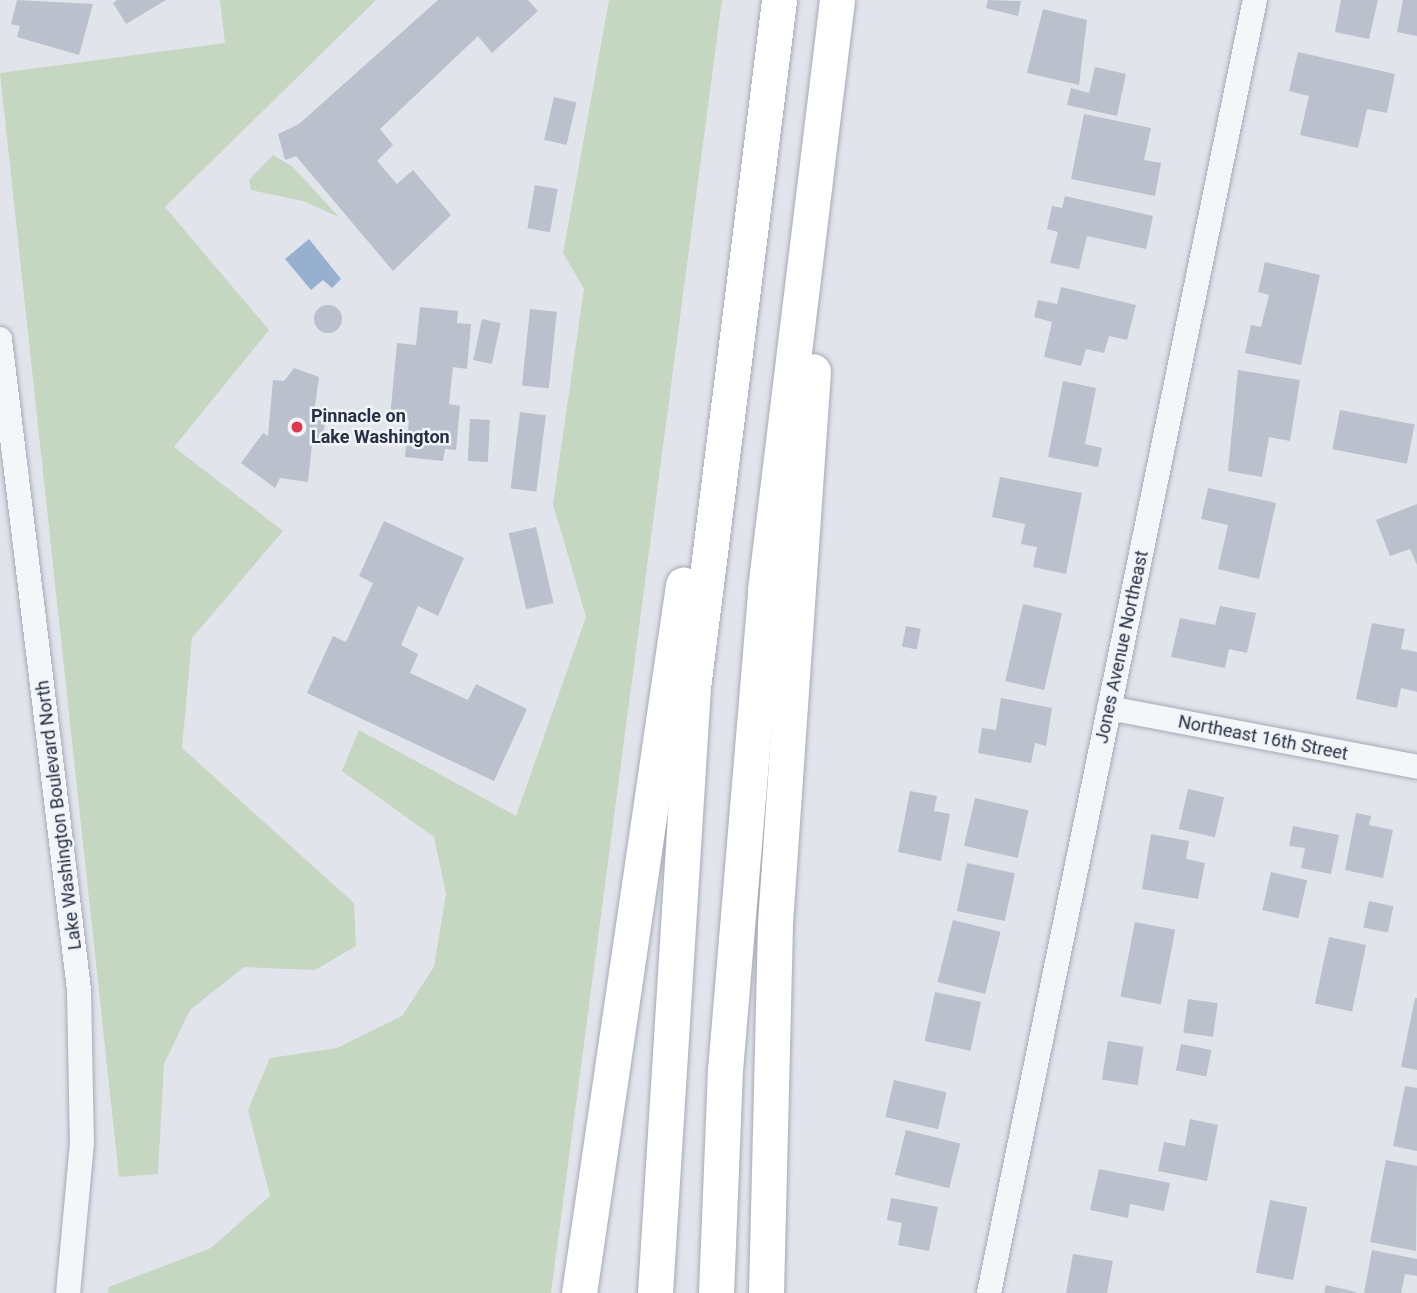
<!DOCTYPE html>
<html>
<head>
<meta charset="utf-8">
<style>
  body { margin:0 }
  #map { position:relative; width:1417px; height:1293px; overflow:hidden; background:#e1e4eb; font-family:Roboto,sans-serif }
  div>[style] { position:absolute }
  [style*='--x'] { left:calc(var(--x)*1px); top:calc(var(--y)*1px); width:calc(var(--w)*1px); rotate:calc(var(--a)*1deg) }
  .green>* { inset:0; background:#c5d6c1 }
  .water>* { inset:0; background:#98b0cf }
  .building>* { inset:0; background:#bac0cc; transform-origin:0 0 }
  .round { border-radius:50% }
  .roads { filter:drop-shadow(0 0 2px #a5aab6) drop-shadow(0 0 2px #a5aab6) }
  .minor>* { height:24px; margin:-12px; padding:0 12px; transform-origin:12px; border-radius:12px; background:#f4f6f9 }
  .highway>* { height:35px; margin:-17.5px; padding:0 17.5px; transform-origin:17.5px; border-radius:17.5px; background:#fff }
  .dots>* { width:19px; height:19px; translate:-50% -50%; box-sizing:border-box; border:4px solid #f1f4f8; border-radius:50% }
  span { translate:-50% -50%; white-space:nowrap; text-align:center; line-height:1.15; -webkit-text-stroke:5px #f1f4f8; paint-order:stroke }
  .poi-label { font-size:18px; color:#273045; font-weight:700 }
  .left { translate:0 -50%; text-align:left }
  .street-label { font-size:18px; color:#273045 }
</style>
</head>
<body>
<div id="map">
  <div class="green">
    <div style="clip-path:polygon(220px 0,376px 0,165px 207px,269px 330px,174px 447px,283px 531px,192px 638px,182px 748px,354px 903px,356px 946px,315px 970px,244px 967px,190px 1010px,164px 1064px,158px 1174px,119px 1177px,0 73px,225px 43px)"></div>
    <div style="clip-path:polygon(609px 0,722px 0,551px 1293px,108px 1293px,109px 1287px,211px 1248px,270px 1196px,248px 1110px,270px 1058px,337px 1048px,402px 1016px,434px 967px,446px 894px,434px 837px,342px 771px,359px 730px,516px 816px,586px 617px,553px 504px,584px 289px,563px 253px)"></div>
    <div style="clip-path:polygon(273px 155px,293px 167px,339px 217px,303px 201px,251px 190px,249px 180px)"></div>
  </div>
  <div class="water">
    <div style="clip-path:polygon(309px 239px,341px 279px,332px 288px,323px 280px,311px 290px,285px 259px)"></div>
  </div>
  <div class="building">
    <div style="clip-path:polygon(17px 0,93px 4px,79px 55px,17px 37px,20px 26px,11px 24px)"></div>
    <div style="clip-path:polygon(117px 0,166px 0,126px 24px,113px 3px)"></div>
    <div style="clip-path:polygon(438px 0,528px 0,538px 11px,492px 53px,478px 36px,380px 129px,393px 145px,377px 161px,397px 184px,413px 170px,451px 215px,393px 271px,296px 156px,285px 160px,278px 134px,299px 124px)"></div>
    <div style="clip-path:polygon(988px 0,1021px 1px,1018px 16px,986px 8px)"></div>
    <div style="clip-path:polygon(1341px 0,1378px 0,1369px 39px,1335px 32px)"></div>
    <div style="clip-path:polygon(1403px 0,1417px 0,1417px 36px,1397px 32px)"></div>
    <div style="clip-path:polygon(1043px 9px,1087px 20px,1079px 85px,1027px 73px)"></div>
    <div style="clip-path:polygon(1298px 52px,1395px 74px,1387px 113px,1367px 109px,1358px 148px,1300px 135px,1309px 96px,1289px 91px)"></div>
    <div style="clip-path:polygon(1095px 67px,1126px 74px,1117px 116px,1067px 105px,1071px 88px,1089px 93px)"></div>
    <div style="left:554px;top:97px;width:23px;height:44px;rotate:13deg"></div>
    <div style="clip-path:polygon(1084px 114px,1151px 128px,1144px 160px,1161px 163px,1155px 196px,1071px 179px)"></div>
    <div style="left:535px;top:185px;width:23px;height:44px;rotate:10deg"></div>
    <div style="clip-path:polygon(1065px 196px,1153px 216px,1146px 249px,1087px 236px,1079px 269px,1050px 263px,1058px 232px,1047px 229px,1052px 206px,1062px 208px)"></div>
    <div style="clip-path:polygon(1265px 262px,1320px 275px,1301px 365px,1245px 353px,1251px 325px,1261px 327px,1269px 295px,1258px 292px)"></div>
    <div style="clip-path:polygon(1061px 287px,1136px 305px,1127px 340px,1109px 336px,1104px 353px,1086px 349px,1081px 366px,1044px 357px,1052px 322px,1034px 317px,1038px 300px,1057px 304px)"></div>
    <div class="round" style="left:314px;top:305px;width:28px;height:28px"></div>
    <div style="clip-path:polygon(420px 307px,458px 311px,457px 323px,471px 324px,467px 369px,453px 367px,449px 404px,460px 406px,456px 450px,445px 449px,443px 461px,405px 457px,409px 420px,390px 418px,397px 343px,416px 345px)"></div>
    <div style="left:530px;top:309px;width:27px;height:77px;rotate:6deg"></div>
    <div style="left:482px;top:319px;width:19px;height:42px;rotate:12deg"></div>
    <div style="clip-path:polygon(294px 368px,319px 377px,313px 420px,325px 421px,322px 446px,312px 445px,308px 482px,280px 478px,275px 488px,241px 463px,263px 433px,268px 436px,273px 380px,284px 381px)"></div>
    <div style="clip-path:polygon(1238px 370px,1300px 380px,1290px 441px,1269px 437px,1262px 477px,1228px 471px)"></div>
    <div style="clip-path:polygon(1063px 381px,1096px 388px,1085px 444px,1102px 448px,1098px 467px,1048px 457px)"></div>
    <div style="left:1340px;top:410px;width:76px;height:40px;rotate:11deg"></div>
    <div style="left:520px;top:412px;width:26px;height:77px;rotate:7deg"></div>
    <div style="left:470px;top:419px;width:20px;height:42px;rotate:3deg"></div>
    <div style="clip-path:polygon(1000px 477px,1082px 493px,1066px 574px,1033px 567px,1037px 547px,1021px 544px,1025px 524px,992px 517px)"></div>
    <div style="clip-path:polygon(1208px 488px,1276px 503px,1259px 579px,1218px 569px,1228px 525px,1201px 519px)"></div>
    <div style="clip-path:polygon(1417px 504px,1417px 565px,1410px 549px,1390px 556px,1376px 520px)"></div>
    <div style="clip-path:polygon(384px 521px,464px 558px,438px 616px,418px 606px,401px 645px,418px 654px,410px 673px,468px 700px,476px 684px,527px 709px,494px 781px,307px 693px,333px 636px,346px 642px,373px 583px,359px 576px)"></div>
    <div style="left:536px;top:527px;width:78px;height:28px;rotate:77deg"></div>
    <div style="left:1023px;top:604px;width:40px;height:79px;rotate:13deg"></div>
    <div style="clip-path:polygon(1220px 606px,1256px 613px,1247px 653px,1229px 649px,1225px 668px,1171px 657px,1180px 618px,1215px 625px)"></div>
    <div style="clip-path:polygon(1372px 623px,1405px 629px,1401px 649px,1417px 652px,1417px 692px,1401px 688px,1397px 708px,1356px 699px)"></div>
    <div style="left:906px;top:626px;width:15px;height:21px;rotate:11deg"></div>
    <div style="clip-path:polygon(1001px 698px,1052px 708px,1046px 746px,1035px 743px,1031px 763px,978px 753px,982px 728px,996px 730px)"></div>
    <div style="left:1188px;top:789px;width:37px;height:41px;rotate:13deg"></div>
    <div style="clip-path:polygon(910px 791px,937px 796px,934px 811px,950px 814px,941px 861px,898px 852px)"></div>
    <div style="left:975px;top:798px;width:55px;height:49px;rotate:13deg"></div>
    <div style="clip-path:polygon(1356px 813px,1371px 816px,1369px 825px,1393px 830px,1383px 878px,1345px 870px)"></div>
    <div style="clip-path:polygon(1293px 826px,1339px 835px,1331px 874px,1301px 868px,1305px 848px,1289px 846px)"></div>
    <div style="clip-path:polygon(1151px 834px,1189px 841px,1186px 859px,1205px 863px,1198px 899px,1142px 889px)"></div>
    <div style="left:967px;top:863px;width:49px;height:49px;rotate:12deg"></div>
    <div style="left:1271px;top:872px;width:37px;height:39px;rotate:13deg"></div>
    <div style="left:1369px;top:901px;width:25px;height:27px;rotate:12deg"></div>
    <div style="left:953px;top:920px;width:49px;height:64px;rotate:14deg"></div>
    <div style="left:1135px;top:922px;width:41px;height:76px;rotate:11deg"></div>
    <div style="left:1329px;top:937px;width:38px;height:68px;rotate:12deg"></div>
    <div style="left:935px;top:992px;width:47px;height:50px;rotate:12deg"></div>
    <div style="clip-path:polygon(1415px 998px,1417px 998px,1417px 1070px,1401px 1067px)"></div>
    <div style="left:1188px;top:999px;width:30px;height:34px;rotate:8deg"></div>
    <div style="left:1108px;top:1041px;width:36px;height:39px;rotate:9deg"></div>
    <div style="left:1181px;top:1044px;width:31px;height:27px;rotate:11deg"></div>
    <div style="left:894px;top:1080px;width:54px;height:38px;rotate:13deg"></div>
    <div style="clip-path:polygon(1405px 1086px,1417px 1088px,1417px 1151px,1393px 1146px)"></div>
    <div style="clip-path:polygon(1190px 1119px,1218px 1125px,1207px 1181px,1158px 1171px,1164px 1142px,1185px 1146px)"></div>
    <div style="left:906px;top:1130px;width:56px;height:46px;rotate:14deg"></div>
    <div style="clip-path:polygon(1386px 1160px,1417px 1166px,1416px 1251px,1370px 1242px)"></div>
    <div style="clip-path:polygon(1099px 1169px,1170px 1183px,1164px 1211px,1130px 1204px,1128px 1218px,1090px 1210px)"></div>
    <div style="clip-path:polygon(891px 1198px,938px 1207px,929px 1251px,898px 1245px,902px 1223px,887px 1220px)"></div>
    <div style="left:1270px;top:1200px;width:38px;height:74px;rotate:11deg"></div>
    <div style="clip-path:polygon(1372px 1250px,1417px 1259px,1417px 1276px,1405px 1274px,1401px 1293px,1364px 1293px)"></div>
    <div style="clip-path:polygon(1073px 1254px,1113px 1261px,1107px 1293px,1066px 1293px)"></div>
    <div style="clip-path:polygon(1326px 1285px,1356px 1292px,1356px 1293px,1324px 1293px)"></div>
  </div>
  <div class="roads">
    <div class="minor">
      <div style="--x:0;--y:339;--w:656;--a:83.08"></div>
      <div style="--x:79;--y:990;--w:153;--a:88.9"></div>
      <div style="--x:82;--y:1143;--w:151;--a:95.3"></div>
      <div style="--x:1109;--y:708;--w:314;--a:10.8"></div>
      <div style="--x:989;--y:1293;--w:1320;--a:-78.38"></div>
    </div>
    <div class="highway">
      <div style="--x:579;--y:1293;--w:716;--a:-81.64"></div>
      <div style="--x:655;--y:1293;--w:606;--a:-86.41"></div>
      <div style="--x:693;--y:688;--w:693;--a:-82.87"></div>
      <div style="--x:716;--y:1293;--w:223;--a:-87.7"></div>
      <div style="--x:725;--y:1070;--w:483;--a:-85.2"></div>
      <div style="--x:765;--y:589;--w:593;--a:-83.03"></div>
      <div style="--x:766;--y:1293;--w:370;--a:-88.6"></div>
      <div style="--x:775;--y:923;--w:553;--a:-86.06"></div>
    </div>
  </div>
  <div class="dots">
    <div style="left:297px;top:427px;background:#dc3a49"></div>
  </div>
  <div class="poi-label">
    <span class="left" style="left:311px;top:427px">Pinnacle on<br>Lake Washington</span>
  </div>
  <div class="street-label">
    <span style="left:1122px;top:647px;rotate:-78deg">Jones Avenue Northeast</span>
    <span style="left:1263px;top:738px;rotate:11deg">Northeast 16th Street</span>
    <span style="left:59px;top:815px;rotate:-97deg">Lake Washington Boulevard North</span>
  </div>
</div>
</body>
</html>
